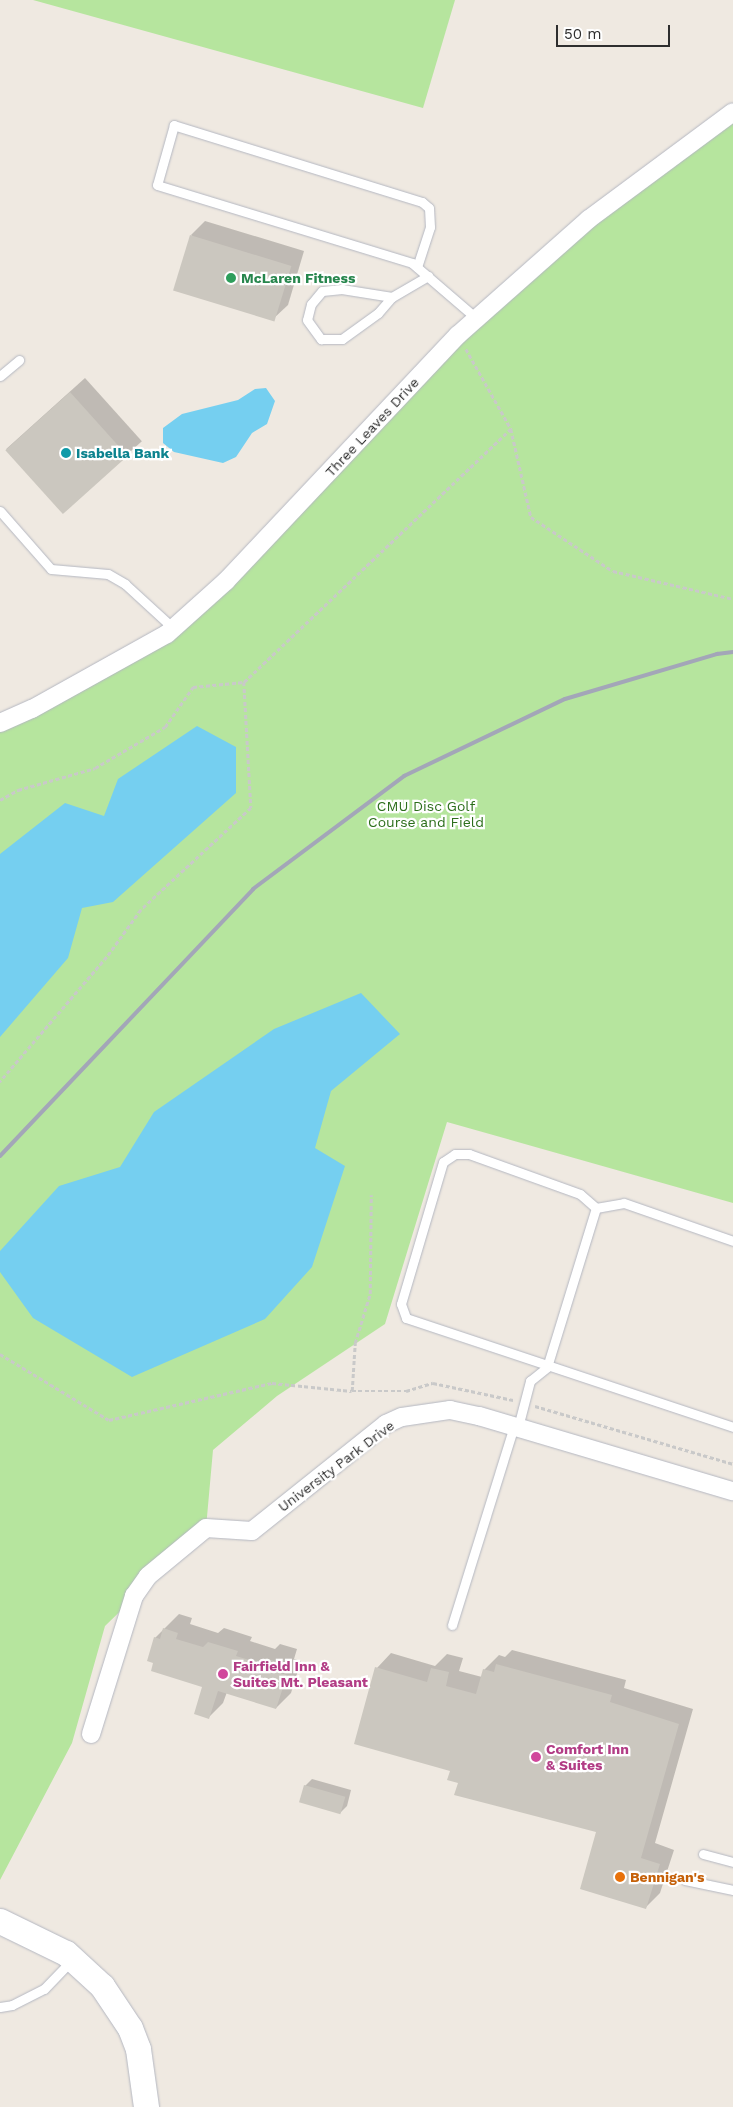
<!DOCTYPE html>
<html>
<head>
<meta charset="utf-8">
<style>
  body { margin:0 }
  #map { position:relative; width:733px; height:2107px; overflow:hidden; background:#efe9e1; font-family:"Work Sans",sans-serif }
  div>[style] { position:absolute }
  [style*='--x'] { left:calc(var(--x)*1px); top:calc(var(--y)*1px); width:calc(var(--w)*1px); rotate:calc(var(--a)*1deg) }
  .green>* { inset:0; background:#b6e59e }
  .water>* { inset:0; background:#75cff0 }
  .shadow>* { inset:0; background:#0003; transform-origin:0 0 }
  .building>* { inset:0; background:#cbc7bf; transform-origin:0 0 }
  .path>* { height:2.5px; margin-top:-1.25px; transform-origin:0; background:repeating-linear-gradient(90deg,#c9c9c9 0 4px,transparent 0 6.5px) }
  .roads { filter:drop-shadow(0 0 1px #b4b7c1) drop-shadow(0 0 1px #b4b7c1) }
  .service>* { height:9px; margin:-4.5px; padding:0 4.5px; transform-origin:4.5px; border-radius:4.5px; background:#fff }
  .minor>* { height:18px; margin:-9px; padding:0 9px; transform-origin:9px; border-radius:9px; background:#fff }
  .secondary>* { height:25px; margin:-12.5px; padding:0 12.5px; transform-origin:12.5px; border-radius:12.5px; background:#fff }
  .rail>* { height:4px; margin:-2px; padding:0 2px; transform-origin:2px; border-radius:2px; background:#a3a6b8 }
  .dots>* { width:14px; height:14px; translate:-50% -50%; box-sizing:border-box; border:2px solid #fff; border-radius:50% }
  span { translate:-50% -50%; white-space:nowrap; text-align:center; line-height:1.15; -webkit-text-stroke:4.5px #fff; paint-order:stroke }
  .leisure-label { font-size:14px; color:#27864d; font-weight:700 }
  .left { translate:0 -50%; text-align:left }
  .street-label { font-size:14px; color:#2e2e2e }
  .culture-label { font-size:14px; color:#0d838f; font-weight:700 }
  .park-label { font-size:14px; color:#2c6e1b }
  .hotel-label { font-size:14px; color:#b23c85; font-weight:700 }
  .food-label { font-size:14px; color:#c56008; font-weight:700 }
  .scale { position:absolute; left:556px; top:25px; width:114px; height:22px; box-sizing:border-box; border:2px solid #2e2e2e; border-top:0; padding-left:6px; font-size:15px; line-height:18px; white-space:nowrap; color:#2e2e2e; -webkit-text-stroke:4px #fff; paint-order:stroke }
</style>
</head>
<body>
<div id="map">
  <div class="green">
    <div style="clip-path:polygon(33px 0,455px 0,423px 108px)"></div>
    <div style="clip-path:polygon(733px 112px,733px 1203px,447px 1122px,385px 1324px,277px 1396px,213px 1450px,206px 1528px,105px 1626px,72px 1743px,0 1880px,0 723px,167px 634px,458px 335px)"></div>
  </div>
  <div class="water">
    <div style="clip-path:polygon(266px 388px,275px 401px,267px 424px,252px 433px,236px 457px,223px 463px,174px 452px,163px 443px,163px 428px,182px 414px,238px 400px,255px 389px)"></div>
    <div style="clip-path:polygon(197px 726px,236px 747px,236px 793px,113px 902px,82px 908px,68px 958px,0 1037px,0 854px,65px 803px,104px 816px,118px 779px)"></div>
    <div style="clip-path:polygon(361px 993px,400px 1034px,331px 1091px,315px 1148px,345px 1166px,312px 1267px,265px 1319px,132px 1377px,33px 1318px,0 1272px,0 1251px,59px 1186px,120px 1167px,154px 1112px,274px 1029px)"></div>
  </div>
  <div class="shadow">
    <div style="clip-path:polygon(205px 221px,304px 251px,288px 305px,273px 319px,191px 235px)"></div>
    <div style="left:85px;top:378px;width:85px;height:106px;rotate:48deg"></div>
    <div style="clip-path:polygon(179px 1614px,192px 1618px,190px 1624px,218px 1633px,224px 1628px,252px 1637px,250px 1641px,275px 1649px,280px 1644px,297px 1649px,294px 1659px,301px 1661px,291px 1693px,276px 1708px,227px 1692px,223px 1703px,209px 1717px,204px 1686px,155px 1638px)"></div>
    <div style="clip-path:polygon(512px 1650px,626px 1680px,624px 1688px,693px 1709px,655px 1843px,674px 1850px,660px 1893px,645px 1908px,598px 1831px,451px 1770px,377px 1668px,391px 1653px,435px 1666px,447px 1654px,463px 1658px,459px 1671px,482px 1677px,484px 1670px,499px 1655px,505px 1657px)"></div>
    <div style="clip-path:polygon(312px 1779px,351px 1790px,347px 1806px,340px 1813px,305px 1786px)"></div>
  </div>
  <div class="building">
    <div style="left:190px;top:235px;width:106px;height:58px;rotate:17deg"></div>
    <div style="left:70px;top:392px;width:86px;height:87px;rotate:48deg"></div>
    <div style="clip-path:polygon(163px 1628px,178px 1633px,176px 1639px,203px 1647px,208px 1642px,238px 1651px,236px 1656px,263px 1664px,265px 1658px,283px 1664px,280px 1673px,287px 1675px,276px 1709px,218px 1691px,209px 1719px,194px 1714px,202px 1687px,151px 1671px,153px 1663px,147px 1661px,154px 1637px,160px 1639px)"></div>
    <div style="clip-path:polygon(496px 1664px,612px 1695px,610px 1702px,679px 1724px,641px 1858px,660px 1864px,646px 1909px,580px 1889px,596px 1832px,454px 1795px,458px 1783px,447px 1780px,450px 1771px,354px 1744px,375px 1667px,427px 1682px,431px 1668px,449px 1672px,446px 1686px,476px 1694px,483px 1669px,494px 1672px)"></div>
    <div style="left:304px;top:1785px;width:43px;height:18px;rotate:16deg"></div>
  </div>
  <div class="path">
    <div style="--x:466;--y:349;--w:92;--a:60.6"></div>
    <div style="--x:511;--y:429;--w:90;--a:77.2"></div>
    <div style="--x:531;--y:517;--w:98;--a:33.4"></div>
    <div style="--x:613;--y:571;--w:123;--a:13.1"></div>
    <div style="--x:244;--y:682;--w:368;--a:-43.5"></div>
    <div style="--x:0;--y:800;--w:21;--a:-29"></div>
    <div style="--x:18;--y:790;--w:80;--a:-15.9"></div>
    <div style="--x:95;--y:768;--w:81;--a:-30.4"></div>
    <div style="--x:165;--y:727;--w:49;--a:-55"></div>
    <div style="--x:193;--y:687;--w:51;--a:-5.6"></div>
    <div style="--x:244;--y:682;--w:126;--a:86.8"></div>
    <div style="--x:251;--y:808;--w:150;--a:137.2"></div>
    <div style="--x:141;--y:910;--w:58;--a:125.9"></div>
    <div style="--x:107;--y:957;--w:165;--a:130.6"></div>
    <div style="--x:0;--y:1354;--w:127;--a:31.2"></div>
    <div style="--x:109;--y:1420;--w:167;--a:-12.8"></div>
    <div style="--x:272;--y:1383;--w:80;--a:5.7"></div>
    <div style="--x:352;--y:1391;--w:48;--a:-86.4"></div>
    <div style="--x:355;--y:1343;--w:51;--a:-73"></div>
    <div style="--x:370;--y:1294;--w:99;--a:-89.4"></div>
    <div style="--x:352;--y:1391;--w:54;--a:0"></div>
    <div style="--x:406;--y:1391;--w:28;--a:-17"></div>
    <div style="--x:433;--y:1383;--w:82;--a:12"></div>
    <div style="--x:535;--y:1406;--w:206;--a:16.3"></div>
  </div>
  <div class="roads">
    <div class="service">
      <div style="--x:417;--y:267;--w:42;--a:-72"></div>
      <div style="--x:430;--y:227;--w:19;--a:-93"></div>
      <div style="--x:429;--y:208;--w:9;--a:-139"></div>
      <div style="--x:422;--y:202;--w:260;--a:-162.8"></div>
      <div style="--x:174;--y:125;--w:62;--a:105.8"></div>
      <div style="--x:157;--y:185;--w:267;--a:17"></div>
      <div style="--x:412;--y:263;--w:84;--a:40.7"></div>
      <div style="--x:392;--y:297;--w:51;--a:-170.9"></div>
      <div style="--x:342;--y:289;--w:20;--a:174"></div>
      <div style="--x:322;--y:291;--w:17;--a:130"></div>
      <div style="--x:311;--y:304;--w:16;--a:104"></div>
      <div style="--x:307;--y:320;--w:24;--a:54"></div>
      <div style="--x:321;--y:339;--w:21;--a:0"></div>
      <div style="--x:342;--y:339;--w:44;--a:-35.8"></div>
      <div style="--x:378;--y:313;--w:21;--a:-49"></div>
      <div style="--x:392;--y:297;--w:42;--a:-30.3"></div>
      <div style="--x:0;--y:376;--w:25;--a:-40"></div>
      <div style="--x:0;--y:511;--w:77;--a:48.7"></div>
      <div style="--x:51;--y:569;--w:57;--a:5"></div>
      <div style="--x:108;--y:574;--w:20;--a:30"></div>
      <div style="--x:125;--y:584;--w:65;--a:42.5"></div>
      <div style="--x:596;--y:1208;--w:21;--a:-139"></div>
      <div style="--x:580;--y:1194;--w:118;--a:-160.2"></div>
      <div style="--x:469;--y:1154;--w:14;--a:180"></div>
      <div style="--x:455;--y:1154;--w:14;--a:146"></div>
      <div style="--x:443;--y:1162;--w:148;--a:106.5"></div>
      <div style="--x:401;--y:1304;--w:15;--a:70"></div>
      <div style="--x:406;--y:1318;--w:345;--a:18.4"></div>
      <div style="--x:518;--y:1427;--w:48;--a:-75.4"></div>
      <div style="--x:530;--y:1381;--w:22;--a:-39"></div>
      <div style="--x:547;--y:1367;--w:166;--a:-72.9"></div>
      <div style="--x:596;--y:1208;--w:28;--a:-10"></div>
      <div style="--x:624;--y:1203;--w:115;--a:19.2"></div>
      <div style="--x:452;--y:1625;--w:208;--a:-72.7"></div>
      <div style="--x:703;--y:1854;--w:31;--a:15"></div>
      <div style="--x:685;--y:1880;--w:49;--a:11.8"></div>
      <div style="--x:0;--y:2007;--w:12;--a:-9"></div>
      <div style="--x:12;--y:2005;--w:36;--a:-27"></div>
      <div style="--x:44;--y:1989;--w:39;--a:-46"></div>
    </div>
    <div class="minor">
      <div style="--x:0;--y:723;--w:35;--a:-24"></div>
      <div style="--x:32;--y:709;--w:154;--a:-29.1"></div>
      <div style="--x:167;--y:634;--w:79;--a:-41.9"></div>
      <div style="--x:226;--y:581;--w:338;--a:-46.7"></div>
      <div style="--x:458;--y:335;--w:175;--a:-41.5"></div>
      <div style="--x:589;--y:219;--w:179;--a:-36.6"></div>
      <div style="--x:91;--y:1734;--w:145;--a:-72.7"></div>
      <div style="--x:134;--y:1596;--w:24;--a:-55"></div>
      <div style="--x:148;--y:1576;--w:75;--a:-39.6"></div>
      <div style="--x:206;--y:1528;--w:46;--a:3.7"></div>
      <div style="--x:252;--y:1531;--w:171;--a:-38.6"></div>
      <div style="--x:386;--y:1424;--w:17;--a:-24"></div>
      <div style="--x:402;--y:1417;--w:49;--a:-8.3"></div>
      <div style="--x:450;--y:1410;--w:30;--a:12"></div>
      <div style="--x:479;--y:1416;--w:265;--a:16.5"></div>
    </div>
    <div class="secondary">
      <div style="--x:0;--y:1921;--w:73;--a:25.9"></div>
      <div style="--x:66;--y:1953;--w:49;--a:42.5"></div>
      <div style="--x:102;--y:1986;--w:50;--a:56.3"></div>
      <div style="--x:130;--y:2028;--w:22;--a:69"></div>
      <div style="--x:138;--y:2049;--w:59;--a:82.1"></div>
    </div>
  </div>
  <div class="rail">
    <div style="--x:0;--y:1156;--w:368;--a:-46.5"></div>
    <div style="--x:253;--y:889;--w:189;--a:-36.8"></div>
    <div style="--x:404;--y:776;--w:178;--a:-25.6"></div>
    <div style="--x:565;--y:699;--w:159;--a:-16.5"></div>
    <div style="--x:717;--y:654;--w:16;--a:-7"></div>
  </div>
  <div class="dots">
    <div style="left:231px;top:278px;background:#2e9e5b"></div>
    <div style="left:66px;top:453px;background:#0f9aa8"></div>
    <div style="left:223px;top:1674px;background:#d1479c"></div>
    <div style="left:536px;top:1757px;background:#d1479c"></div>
    <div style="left:620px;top:1877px;background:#e8710a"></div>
  </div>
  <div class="leisure-label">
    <span class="left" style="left:241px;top:278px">McLaren Fitness</span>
  </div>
  <div class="street-label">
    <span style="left:372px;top:427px;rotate:-47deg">Three Leaves Drive</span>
    <span style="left:336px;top:1466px;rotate:-37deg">University Park Drive</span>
  </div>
  <div class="culture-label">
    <span class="left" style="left:76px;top:453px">Isabella Bank</span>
  </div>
  <div class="park-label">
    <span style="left:426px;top:814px">CMU Disc Golf<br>Course and Field</span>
  </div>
  <div class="hotel-label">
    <span class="left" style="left:233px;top:1674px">Fairfield Inn &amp;<br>Suites Mt. Pleasant</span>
    <span class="left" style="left:546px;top:1757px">Comfort Inn<br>&amp; Suites</span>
  </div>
  <div class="food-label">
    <span class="left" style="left:630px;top:1877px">Bennigan's</span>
  </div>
  <div class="scale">50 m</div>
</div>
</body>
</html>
